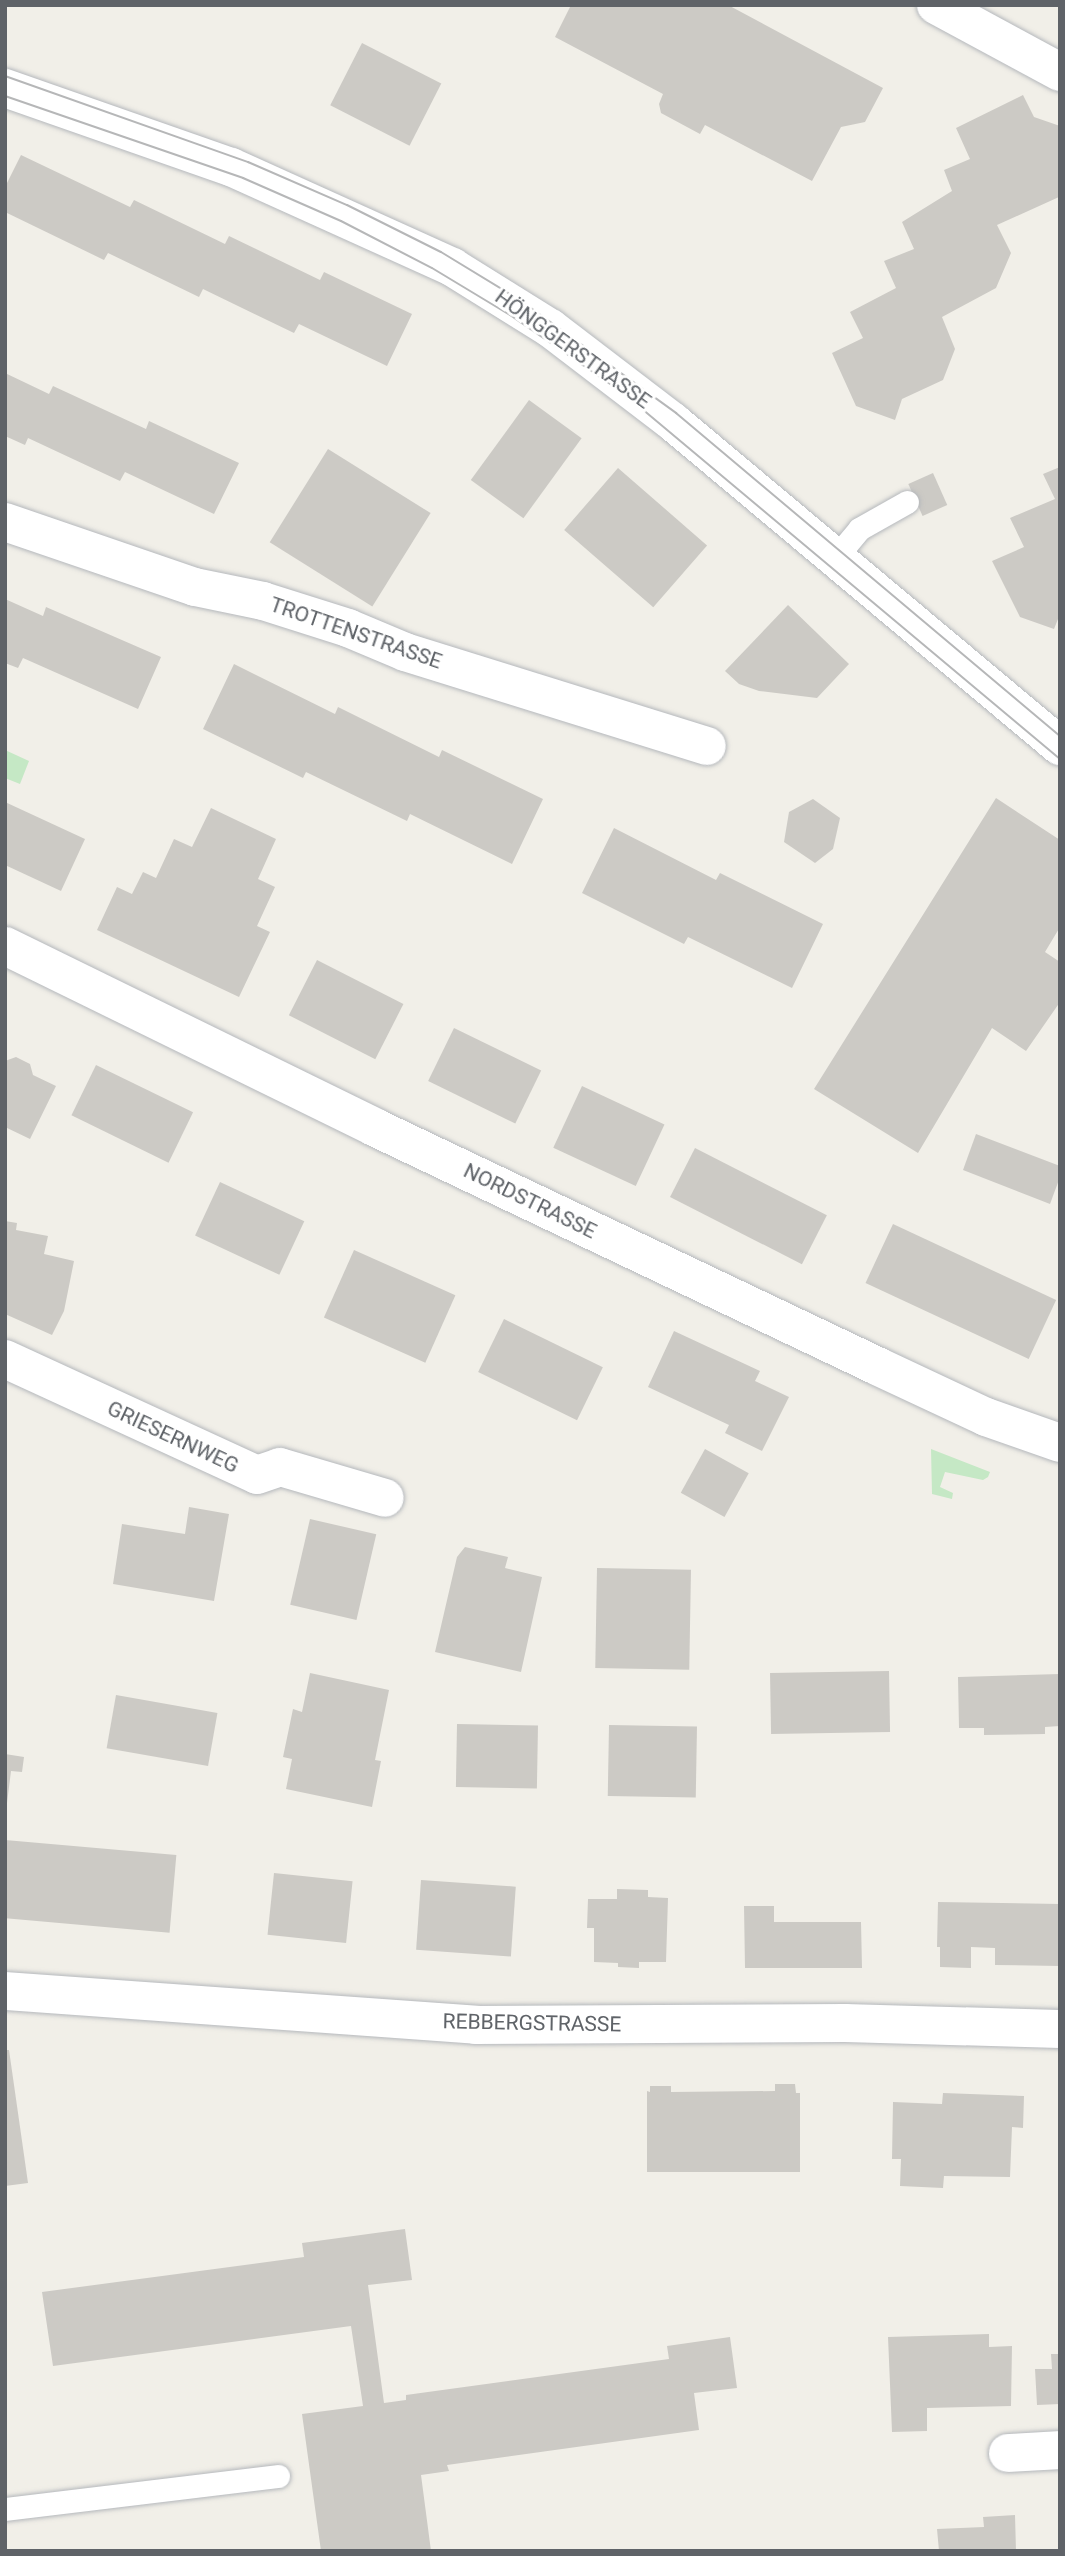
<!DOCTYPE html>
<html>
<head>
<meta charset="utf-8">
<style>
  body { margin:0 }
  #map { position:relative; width:1065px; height:2556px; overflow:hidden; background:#f1efe8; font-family:Roboto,sans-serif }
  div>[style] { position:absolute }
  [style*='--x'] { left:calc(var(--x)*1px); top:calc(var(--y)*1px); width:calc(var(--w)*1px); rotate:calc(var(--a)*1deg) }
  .green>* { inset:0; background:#c5e8c5 }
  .building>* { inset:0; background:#cccac5; transform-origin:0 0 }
  .roads { filter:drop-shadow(0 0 2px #b5b8bc) drop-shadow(0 0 2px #b5b8bc) }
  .lane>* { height:23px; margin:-11.5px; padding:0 11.5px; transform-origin:11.5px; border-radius:11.5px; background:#fff }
  .street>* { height:38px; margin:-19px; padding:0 19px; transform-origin:19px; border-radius:19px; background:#fff }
  .tram>* { height:2px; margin:-1px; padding:0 1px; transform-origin:1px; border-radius:1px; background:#b6b7b8 }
  span { translate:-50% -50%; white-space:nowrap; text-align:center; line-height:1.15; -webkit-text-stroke:6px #fff; paint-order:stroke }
  .street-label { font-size:21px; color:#5f6368 }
  .frame { position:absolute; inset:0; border:7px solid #5f6368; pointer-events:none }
</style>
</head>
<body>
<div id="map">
  <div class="green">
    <div style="clip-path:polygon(5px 750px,29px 761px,20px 784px,5px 778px)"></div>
    <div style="clip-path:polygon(931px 1449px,990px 1472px,988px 1477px,983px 1480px,945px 1472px,940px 1487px,953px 1493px,952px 1499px,932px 1494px)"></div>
  </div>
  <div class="building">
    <div style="clip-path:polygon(571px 5px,728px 5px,883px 88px,865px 122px,841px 127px,812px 181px,705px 125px,700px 134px,661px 113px,659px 104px,663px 94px,555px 37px)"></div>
    <div style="left:362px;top:43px;width:89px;height:70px;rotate:27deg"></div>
    <div style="clip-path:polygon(1023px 95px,1034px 117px,1060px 126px,1059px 197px,997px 225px,1011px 253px,996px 288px,942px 317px,955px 349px,943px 380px,902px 399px,895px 420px,856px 406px,832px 353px,863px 338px,850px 312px,896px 288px,884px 261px,914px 249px,902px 222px,952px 191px,944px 170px,970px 159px,956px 128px)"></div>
    <div style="clip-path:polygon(21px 155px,130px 207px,134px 200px,225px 244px,229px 236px,320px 280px,324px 272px,412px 314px,387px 366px,299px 324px,294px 333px,203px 289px,199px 297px,108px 253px,104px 260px,5px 212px,5px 187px)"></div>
    <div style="clip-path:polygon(5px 373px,49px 394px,53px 386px,146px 429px,149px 421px,239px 463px,214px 514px,125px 472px,120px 481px,28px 438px,25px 445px,5px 436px)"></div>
    <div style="left:529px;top:400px;width:65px;height:99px;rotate:36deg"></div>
    <div style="left:328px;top:449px;width:121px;height:110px;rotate:32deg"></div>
    <div style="clip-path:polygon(1060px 467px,1060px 614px,1054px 629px,1020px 617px,992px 561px,1024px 547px,1010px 518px,1055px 499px,1043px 474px)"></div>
    <div style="left:618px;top:468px;width:118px;height:82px;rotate:41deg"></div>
    <div style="left:933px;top:473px;width:35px;height:27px;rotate:66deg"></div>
    <div style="clip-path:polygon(5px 599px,43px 616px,46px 607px,161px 657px,138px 709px,23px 658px,18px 668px,5px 663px)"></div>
    <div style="clip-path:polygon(788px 605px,849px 664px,817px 698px,759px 691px,739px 684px,725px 671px)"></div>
    <div style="clip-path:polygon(234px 664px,335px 714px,338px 707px,439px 757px,442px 750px,543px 799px,512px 864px,410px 814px,407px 821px,306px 772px,303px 778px,203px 729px)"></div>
    <div style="clip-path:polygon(996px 798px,1060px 840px,1060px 927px,1045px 952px,1060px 962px,1060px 1002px,1026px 1051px,992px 1028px,918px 1153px,814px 1089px)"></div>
    <div style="clip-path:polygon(813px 799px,840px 818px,833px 849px,815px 863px,784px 842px,789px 812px)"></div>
    <div style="clip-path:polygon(5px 802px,85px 839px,61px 891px,5px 865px)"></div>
    <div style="clip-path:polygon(211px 808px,276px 839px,258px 879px,275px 887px,257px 926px,270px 932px,239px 997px,97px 930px,117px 887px,132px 894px,143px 872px,156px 878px,174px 839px,192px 847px)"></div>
    <div style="clip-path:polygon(614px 828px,716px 880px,720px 873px,823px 924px,792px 988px,688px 937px,684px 944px,582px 893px)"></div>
    <div style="left:317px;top:960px;width:97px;height:62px;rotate:27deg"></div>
    <div style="left:454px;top:1028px;width:97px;height:59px;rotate:26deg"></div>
    <div style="clip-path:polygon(16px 1057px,30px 1064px,33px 1075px,56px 1086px,30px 1139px,5px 1127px,5px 1061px)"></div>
    <div style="left:96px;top:1065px;width:108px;height:56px;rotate:26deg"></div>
    <div style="left:582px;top:1086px;width:91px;height:68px;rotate:25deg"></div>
    <div style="clip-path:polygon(976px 1134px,1060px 1166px,1060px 1177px,1050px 1204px,963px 1170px)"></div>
    <div style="left:695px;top:1148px;width:148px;height:55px;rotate:27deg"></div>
    <div style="left:220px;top:1182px;width:93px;height:59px;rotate:25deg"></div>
    <div style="clip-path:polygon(5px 1221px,17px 1223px,16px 1230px,48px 1236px,44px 1254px,74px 1261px,64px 1311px,52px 1335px,5px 1314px)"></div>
    <div style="left:893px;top:1224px;width:180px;height:65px;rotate:25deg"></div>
    <div style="left:354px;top:1250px;width:111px;height:74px;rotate:24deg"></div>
    <div style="left:504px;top:1319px;width:110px;height:59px;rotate:26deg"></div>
    <div style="clip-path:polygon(674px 1331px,760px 1371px,755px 1381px,789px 1397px,762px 1451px,725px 1433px,729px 1425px,648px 1387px)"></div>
    <div style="left:705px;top:1449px;width:50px;height:50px;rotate:29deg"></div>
    <div style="clip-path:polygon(189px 1507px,229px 1514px,214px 1601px,113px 1584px,122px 1524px,185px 1534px)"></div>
    <div style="left:310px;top:1519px;width:68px;height:88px;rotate:13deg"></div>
    <div style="clip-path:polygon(465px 1547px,508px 1557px,505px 1568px,542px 1577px,521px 1672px,435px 1652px,457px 1557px)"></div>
    <div style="left:597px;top:1568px;width:94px;height:100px;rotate:1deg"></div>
    <div style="left:889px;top:1671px;width:61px;height:119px;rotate:89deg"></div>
    <div style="clip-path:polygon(310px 1673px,389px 1690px,375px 1760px,381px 1761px,372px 1807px,286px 1789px,292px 1759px,283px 1757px,293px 1709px,302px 1712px)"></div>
    <div style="clip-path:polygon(1060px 1674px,1060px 1726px,1045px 1727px,1045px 1734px,984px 1735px,984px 1728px,959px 1728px,958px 1677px)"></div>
    <div style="left:116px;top:1695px;width:103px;height:54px;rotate:10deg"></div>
    <div style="left:457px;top:1724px;width:81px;height:63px;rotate:1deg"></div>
    <div style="left:609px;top:1725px;width:88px;height:71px;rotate:1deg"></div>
    <div style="clip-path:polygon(5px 1754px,24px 1757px,22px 1772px,11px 1771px,7px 1803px)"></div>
    <div style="left:5px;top:1840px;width:172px;height:78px;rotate:5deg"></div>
    <div style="left:274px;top:1873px;width:79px;height:62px;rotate:6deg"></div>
    <div style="left:421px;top:1880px;width:95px;height:70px;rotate:4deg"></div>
    <div style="clip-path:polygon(617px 1889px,648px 1890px,648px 1897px,668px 1898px,666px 1962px,639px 1962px,639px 1968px,618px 1967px,618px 1963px,594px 1962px,594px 1928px,587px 1928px,588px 1899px,617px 1899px)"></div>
    <div style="clip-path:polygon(938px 1902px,1060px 1904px,1060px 1966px,995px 1965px,995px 1948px,971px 1947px,971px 1968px,940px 1967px,940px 1947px,937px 1947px)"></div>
    <div style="clip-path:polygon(744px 1906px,774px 1906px,774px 1922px,861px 1922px,862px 1968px,745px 1968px)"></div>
    <div style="clip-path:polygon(5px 2050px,9px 2050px,28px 2183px,5px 2186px)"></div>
    <div style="clip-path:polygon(775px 2084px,795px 2084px,796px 2093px,800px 2093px,800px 2172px,647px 2172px,647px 2091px,650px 2092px,650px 2086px,671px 2086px,671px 2092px,775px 2091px)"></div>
    <div style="clip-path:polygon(943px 2093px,1024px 2096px,1023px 2128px,1012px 2127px,1010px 2177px,944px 2176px,943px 2188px,900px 2186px,901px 2159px,892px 2159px,893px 2102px,942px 2104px)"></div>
    <div style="clip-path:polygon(405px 2229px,412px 2280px,368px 2285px,384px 2403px,406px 2400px,406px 2395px,669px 2359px,667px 2346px,730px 2337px,737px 2388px,694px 2393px,699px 2430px,447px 2465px,449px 2471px,421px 2475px,431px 2551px,321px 2551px,302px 2414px,363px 2406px,351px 2326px,53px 2366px,42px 2292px,304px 2257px,302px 2243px)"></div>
    <div style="clip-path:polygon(989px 2334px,989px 2347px,1012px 2346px,1011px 2406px,927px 2408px,927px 2431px,892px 2432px,888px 2337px)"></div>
    <div style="clip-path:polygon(1051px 2354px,1060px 2354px,1060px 2404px,1037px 2405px,1035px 2369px,1052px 2369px)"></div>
    <div style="clip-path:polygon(1015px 2515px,1016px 2551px,939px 2551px,937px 2529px,984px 2527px,983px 2517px)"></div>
  </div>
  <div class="roads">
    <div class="lane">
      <div style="--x:835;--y:558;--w:38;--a:-50"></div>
      <div style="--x:859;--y:529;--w:55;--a:-29.4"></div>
      <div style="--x:5;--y:2509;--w:275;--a:-6.9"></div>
    </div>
    <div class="street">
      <div style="--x:936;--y:5;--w:141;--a:28.4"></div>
      <div style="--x:5;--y:88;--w:239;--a:19.3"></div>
      <div style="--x:231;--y:167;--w:243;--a:24.3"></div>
      <div style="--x:452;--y:267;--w:115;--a:31.9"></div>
      <div style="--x:550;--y:328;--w:155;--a:37.4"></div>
      <div style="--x:673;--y:422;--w:505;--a:39.94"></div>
      <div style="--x:5;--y:522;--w:201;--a:18.9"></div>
      <div style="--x:195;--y:587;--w:69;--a:11.6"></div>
      <div style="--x:263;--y:601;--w:89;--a:17.6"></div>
      <div style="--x:348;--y:628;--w:62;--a:22.8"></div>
      <div style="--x:405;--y:652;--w:316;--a:17.3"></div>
      <div style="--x:5;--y:946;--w:411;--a:26.1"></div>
      <div style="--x:374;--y:1127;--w:557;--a:25.41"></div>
      <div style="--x:877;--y:1366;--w:120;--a:25.1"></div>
      <div style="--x:986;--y:1417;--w:78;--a:19.4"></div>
      <div style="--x:5;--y:1359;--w:277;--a:24.7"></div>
      <div style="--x:257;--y:1475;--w:24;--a:-19"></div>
      <div style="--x:280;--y:1467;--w:109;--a:16.4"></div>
      <div style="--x:5;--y:1991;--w:471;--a:4.1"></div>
      <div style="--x:475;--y:2025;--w:370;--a:-0.3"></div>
      <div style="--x:845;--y:2023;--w:215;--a:1.6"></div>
      <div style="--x:1008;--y:2453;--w:52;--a:-3.3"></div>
    </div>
  </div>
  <div class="tram">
    <div style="--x:5;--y:76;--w:258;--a:19.5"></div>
    <div style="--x:248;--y:162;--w:108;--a:23.5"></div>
    <div style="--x:347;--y:205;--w:105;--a:26.6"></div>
    <div style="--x:441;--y:252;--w:92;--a:31.3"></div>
    <div style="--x:520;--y:300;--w:193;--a:35.9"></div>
    <div style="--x:676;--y:413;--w:502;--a:40.07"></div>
    <div style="--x:5;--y:96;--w:252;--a:19"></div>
    <div style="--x:243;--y:178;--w:107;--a:23.7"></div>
    <div style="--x:341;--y:221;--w:102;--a:27.3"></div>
    <div style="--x:432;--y:268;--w:91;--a:31.1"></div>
    <div style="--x:510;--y:315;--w:137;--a:34.6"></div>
    <div style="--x:623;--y:393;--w:570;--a:39.95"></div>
  </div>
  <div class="street-label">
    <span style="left:573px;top:349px;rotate:36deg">HÖNGGERSTRASSE</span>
    <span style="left:356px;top:633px;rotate:19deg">TROTTENSTRASSE</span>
    <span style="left:530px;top:1201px;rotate:26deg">NORDSTRASSE</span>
    <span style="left:173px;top:1437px;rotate:25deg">GRIESERNWEG</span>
    <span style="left:532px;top:2023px;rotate:1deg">REBBERGSTRASSE</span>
  </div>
  <div class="frame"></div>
</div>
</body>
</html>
